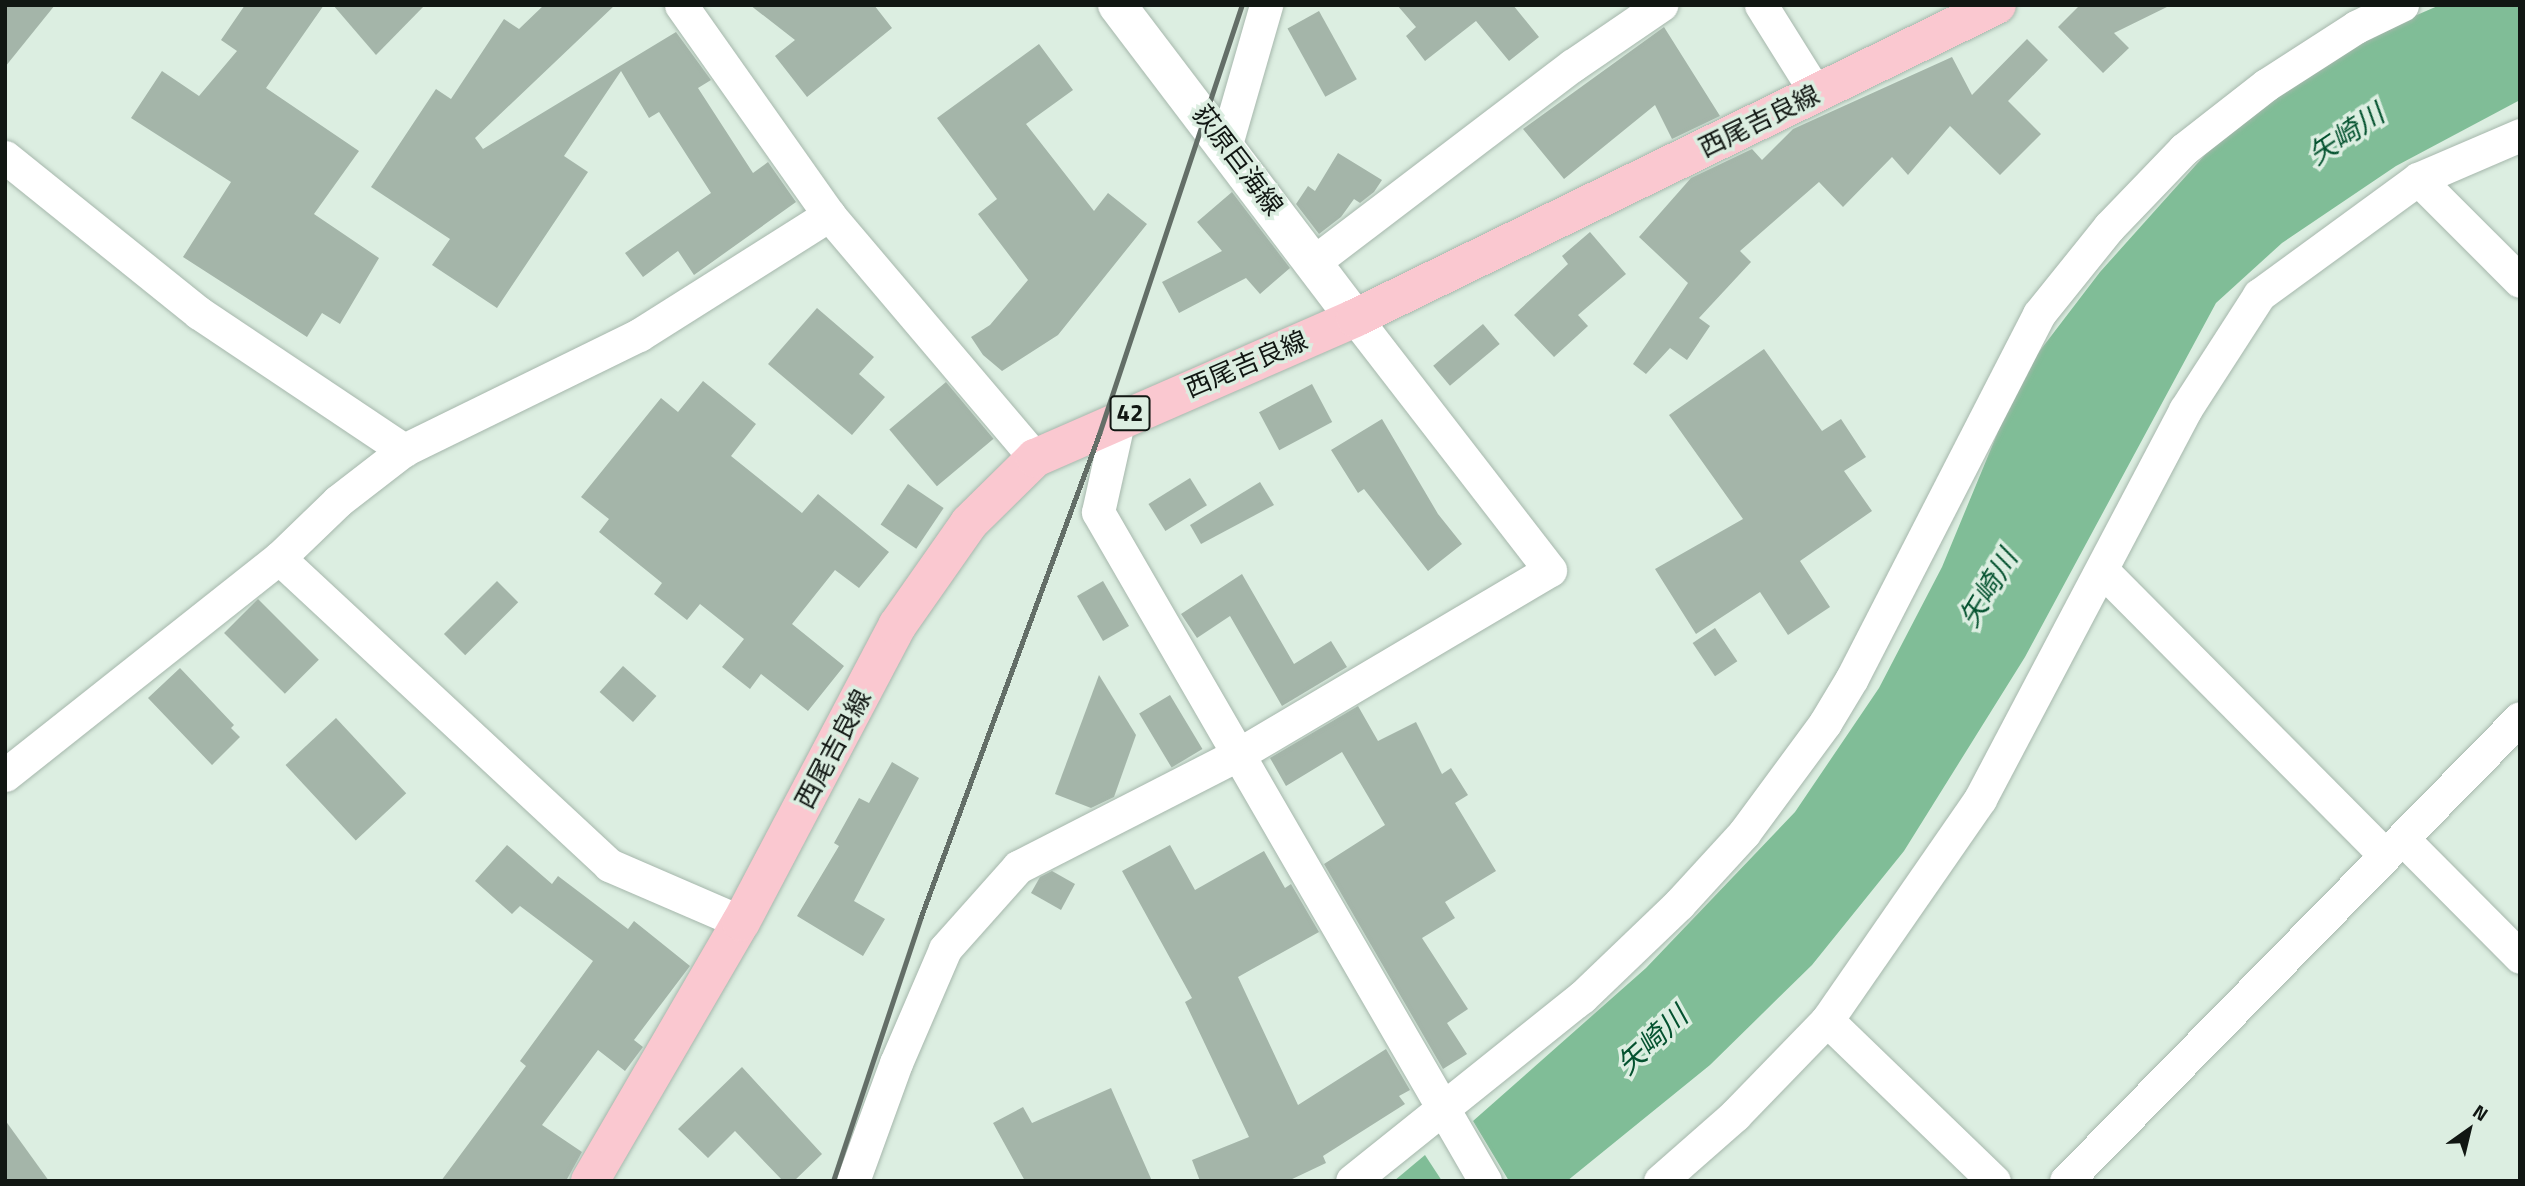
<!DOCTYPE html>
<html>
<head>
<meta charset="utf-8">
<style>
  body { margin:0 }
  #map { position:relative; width:2525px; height:1186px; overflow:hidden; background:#dceee1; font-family:"Titillium Web","Noto Sans JP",sans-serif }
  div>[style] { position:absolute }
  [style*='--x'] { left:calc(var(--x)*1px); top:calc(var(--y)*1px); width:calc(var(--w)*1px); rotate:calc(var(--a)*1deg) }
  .water>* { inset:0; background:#80bd97 }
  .building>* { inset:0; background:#a4b5a9; transform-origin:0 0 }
  .roads { filter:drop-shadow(0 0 2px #a6b7ac) drop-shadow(0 0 2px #a6b7ac) }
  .minor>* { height:33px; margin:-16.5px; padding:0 16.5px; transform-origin:16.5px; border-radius:16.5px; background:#fff }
  .secondary>* { height:38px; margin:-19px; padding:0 19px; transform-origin:19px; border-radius:19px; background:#fff }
  .primary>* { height:38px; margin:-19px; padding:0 19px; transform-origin:19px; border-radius:19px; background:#fac8d0 }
  .rail>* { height:5px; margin:-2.5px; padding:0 2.5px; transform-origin:2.5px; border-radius:2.5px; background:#636e67 }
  span { translate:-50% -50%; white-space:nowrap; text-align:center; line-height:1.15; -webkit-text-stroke:7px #dceee1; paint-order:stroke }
  .shield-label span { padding:2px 5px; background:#dceee1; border:2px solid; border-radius:5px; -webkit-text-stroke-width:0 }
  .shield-label { font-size:24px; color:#111713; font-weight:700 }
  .street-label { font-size:26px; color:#111713 }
  .water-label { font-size:28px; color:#04522f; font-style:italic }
  .frame { position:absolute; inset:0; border:7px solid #111713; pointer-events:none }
  .north { position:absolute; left:2434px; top:1095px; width:70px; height:70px; -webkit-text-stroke:5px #dceee1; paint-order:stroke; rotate:34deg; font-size:19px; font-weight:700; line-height:28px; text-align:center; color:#111713 }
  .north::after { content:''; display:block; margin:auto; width:24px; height:32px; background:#111713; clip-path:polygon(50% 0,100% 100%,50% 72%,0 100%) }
</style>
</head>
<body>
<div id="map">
  <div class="water">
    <div style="clip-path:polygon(2440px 5px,2520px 5px,2520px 100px,2396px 166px,2282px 243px,2216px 303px,2025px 657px,1904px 851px,1812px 965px,1710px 1065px,1567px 1181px,1509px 1181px,1473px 1121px,1646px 968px,1795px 812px,1879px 688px,1942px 567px,2022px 374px,2100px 272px,2229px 128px,2382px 30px)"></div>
    <div style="clip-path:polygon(1425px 1155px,1442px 1181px,1394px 1181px)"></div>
  </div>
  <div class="building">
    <div style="clip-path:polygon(5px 5px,55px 5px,5px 67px)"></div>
    <div style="clip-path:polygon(245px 5px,324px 5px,266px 88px,359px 151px,314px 214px,379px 258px,340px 324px,322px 313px,307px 337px,183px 257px,231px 182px,131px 118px,162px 71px,199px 96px,237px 51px,221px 40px)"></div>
    <div style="clip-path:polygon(333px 5px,425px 5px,376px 55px)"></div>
    <div style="clip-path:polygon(544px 5px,615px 5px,475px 138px,483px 149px,676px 32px,711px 80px,698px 88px,753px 173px,768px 162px,796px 202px,694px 275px,678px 251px,643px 277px,625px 253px,711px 193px,659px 112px,649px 118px,621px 71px,564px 156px,588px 172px,497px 308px,432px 265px,450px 239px,371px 187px,436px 89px,451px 99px,504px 19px,519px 29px)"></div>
    <div style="clip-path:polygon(750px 5px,874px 5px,892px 28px,807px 97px,775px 56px,795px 40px)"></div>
    <div style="clip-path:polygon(1397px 5px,1513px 5px,1539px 37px,1509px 61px,1476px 21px,1425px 61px,1406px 36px,1416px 27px)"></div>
    <div style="clip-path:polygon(2080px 5px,2171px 5px,2114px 33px,2129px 48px,2103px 73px,2058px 27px)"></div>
    <div style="left:1319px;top:11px;width:78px;height:36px;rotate:61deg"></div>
    <div style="clip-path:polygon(1664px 27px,1720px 116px,1672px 139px,1655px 105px,1564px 179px,1523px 129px)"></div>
    <div style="clip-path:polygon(2027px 39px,2048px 60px,2008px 101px,2041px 134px,2000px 175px,1950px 126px,1908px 175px,1892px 157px,1843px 207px,1819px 182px,1740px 251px,1751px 262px,1699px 318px,1710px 326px,1687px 360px,1670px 348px,1646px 374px,1633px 364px,1688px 283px,1639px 237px,1691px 178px,1752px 149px,1762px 160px,1793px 129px,1952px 57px,1972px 95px)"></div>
    <div style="clip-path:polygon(1039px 44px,1073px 90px,1026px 124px,1094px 211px,1108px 193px,1147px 224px,1058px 335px,1002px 371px,983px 355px,971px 337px,990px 325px,1028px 280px,978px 214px,997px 199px,937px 118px)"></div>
    <div style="clip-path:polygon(1338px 153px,1382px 180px,1374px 192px,1360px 203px,1354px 199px,1341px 217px,1319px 234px,1296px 204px,1308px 186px,1315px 191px)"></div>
    <div style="clip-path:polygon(1232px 192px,1290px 268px,1260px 294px,1246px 278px,1179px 313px,1162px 282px,1222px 251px,1197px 222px)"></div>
    <div style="clip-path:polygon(1590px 232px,1626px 274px,1578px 315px,1588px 326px,1554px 357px,1514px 315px,1568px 264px,1562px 256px)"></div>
    <div style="clip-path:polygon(817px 308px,874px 357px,859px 374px,885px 397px,852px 435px,768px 364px)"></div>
    <div style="left:1483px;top:324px;width:26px;height:65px;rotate:50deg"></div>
    <div style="clip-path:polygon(1764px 349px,1822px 431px,1841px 419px,1866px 457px,1844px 471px,1872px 511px,1800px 561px,1830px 607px,1788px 635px,1760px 592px,1696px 634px,1655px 569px,1743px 519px,1669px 415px)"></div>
    <div style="clip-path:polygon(703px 381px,756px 424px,731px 456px,802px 513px,818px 494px,889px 552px,859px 588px,835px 570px,792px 624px,844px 666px,808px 711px,761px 674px,750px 689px,722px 667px,744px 639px,700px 604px,687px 620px,654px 594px,662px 583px,599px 532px,609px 519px,581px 497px,661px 398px,678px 412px)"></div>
    <div style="left:946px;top:382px;width:74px;height:74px;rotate:50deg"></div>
    <div style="left:1312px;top:384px;width:43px;height:60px;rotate:62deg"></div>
    <div style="clip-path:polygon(1382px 419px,1438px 514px,1462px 544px,1428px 571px,1364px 489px,1358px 493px,1331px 450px)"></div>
    <div style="left:1190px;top:478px;width:32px;height:49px;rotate:58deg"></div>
    <div style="clip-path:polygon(1260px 482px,1274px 505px,1201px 544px,1190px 525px)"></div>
    <div style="left:908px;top:484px;width:43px;height:49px;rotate:34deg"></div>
    <div style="clip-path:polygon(1242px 574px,1294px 664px,1331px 641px,1347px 667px,1282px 706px,1230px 616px,1197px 638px,1181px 614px)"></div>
    <div style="left:497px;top:581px;width:30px;height:75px;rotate:45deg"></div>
    <div style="left:1103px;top:581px;width:52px;height:30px;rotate:60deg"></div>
    <div style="left:258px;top:599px;width:86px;height:48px;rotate:45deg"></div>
    <div style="left:1715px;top:628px;width:40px;height:27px;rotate:56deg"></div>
    <div style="left:623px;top:666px;width:45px;height:35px;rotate:42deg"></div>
    <div style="clip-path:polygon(180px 668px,234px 725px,231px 728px,240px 737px,212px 765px,148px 698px)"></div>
    <div style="clip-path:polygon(1099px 675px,1136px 735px,1114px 797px,1091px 808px,1055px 794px)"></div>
    <div style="left:1170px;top:695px;width:63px;height:36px;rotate:59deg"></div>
    <div style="clip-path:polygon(1358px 706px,1378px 741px,1416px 722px,1442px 774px,1451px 768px,1468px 795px,1455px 803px,1496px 871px,1445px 902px,1455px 918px,1422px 938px,1468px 1009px,1447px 1023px,1467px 1054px,1443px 1069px,1324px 864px,1385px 825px,1342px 752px,1286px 786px,1270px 758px)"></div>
    <div style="left:336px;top:718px;width:103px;height:69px;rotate:47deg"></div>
    <div style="clip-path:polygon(892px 762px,919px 778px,854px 901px,885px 919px,863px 956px,797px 916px,839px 846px,834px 843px,859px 798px,869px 803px)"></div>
    <div style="clip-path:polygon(507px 845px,552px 884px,558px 876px,628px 929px,634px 921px,690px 966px,634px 1040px,643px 1047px,625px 1071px,598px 1050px,542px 1125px,582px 1152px,566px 1181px,441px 1181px,526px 1066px,520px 1061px,593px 961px,520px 906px,512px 914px,475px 881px)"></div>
    <div style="clip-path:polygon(1170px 845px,1195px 890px,1264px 851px,1285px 888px,1291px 884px,1319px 932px,1238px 977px,1298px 1105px,1386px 1049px,1410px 1090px,1399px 1096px,1405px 1104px,1323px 1156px,1326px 1163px,1288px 1181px,1200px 1181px,1192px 1160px,1249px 1137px,1185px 1002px,1192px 998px,1122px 871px)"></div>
    <div style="clip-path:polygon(1052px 871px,1075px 884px,1061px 910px,1031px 893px,1040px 877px)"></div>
    <div style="clip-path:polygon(742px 1067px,822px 1154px,794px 1181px,783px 1181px,735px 1131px,708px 1158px,678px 1129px)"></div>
    <div style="clip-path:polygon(1111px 1088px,1152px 1181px,1025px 1181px,993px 1123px,1023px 1107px,1032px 1123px)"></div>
    <div style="clip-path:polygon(5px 1120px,49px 1181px,5px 1181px)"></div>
  </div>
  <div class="roads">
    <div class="minor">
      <div style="--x:681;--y:5;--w:257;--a:54.8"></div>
      <div style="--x:829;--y:215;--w:319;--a:49.7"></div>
      <div style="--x:1761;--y:5;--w:104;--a:58"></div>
      <div style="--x:1226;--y:144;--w:145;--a:-73.9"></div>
      <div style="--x:5;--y:157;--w:249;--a:38.8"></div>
      <div style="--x:199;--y:313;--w:247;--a:33.8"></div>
      <div style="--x:2418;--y:179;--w:144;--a:45"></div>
      <div style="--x:1314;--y:262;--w:325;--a:-37.3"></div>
      <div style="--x:1573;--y:65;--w:107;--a:-34.3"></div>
      <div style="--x:1119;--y:418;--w:96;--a:102.6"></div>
      <div style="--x:1098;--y:512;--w:773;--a:59.95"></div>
      <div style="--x:279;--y:558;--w:451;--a:42.9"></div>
      <div style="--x:609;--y:865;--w:144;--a:23.4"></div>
      <div style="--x:2103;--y:571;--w:399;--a:45.2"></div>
      <div style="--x:5;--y:775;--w:350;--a:-38.4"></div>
      <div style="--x:279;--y:558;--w:82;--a:-44"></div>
      <div style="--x:338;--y:501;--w:83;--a:-37.7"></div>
      <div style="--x:404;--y:450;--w:262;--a:-26.1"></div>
      <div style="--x:639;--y:335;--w:225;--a:-32.3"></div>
      <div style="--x:2403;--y:839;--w:166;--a:45.2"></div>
      <div style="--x:1827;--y:1020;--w:232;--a:44"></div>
      <div style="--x:853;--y:1181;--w:126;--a:-70"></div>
      <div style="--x:896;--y:1063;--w:124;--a:-66.7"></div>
      <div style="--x:945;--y:949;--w:110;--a:-48.3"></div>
      <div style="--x:1018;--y:867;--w:248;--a:-27.1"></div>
      <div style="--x:1239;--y:754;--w:361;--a:-30.6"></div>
      <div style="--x:1550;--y:570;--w:319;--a:-127.7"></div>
      <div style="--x:1352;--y:1181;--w:295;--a:-38.7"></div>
      <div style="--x:1582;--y:997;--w:134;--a:-43.8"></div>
      <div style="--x:1679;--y:904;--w:96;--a:-47.5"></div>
      <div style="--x:1744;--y:833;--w:137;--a:-53.6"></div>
      <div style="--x:1825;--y:723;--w:52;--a:-59"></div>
      <div style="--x:1852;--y:678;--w:409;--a:-62.8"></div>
      <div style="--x:2039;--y:314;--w:112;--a:-51.2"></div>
      <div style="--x:2109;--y:227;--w:108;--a:-46.1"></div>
      <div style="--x:2184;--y:149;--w:104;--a:-38"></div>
      <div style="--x:2266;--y:85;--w:107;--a:-32.8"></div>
      <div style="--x:2356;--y:27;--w:51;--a:-25.6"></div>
      <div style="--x:1660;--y:1181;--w:100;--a:-41.3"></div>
      <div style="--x:1735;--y:1115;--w:132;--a:-45.9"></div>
      <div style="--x:1827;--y:1020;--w:269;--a:-55.3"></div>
      <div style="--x:1980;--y:799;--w:440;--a:-62.2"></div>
      <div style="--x:2185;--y:410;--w:137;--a:-57.2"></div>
      <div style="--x:2259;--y:295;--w:197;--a:-36.1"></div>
      <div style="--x:2418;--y:179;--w:111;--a:-23.3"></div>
      <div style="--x:2066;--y:1181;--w:648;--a:-45.56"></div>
    </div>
    <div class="secondary">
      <div style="--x:1117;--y:5;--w:393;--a:52.8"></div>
    </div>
    <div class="primary">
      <div style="--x:590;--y:1181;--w:300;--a:-59.8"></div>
      <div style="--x:741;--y:922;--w:335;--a:-62.2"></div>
      <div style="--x:897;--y:626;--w:126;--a:-55"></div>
      <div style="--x:969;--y:523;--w:93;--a:-44.6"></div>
      <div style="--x:1035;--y:458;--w:349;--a:-23.6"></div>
      <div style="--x:1355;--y:318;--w:714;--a:-25.99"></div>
    </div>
  </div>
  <div class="rail">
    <div style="--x:833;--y:1181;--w:276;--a:-71.6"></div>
    <div style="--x:920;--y:919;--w:517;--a:-69.74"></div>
    <div style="--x:1099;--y:434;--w:452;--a:-71.6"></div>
  </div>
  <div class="shield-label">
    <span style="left:1130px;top:413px">42</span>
  </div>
  <div class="street-label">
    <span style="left:1759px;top:121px;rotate:-26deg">西尾吉良線</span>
    <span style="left:1238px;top:160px;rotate:53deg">荻原巨海線</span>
    <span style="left:1246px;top:364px;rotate:-23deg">西尾吉良線</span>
    <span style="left:833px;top:749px;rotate:-62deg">西尾吉良線</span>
  </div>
  <div class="water-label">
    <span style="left:2346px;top:134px;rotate:-34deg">矢崎川</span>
    <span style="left:1988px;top:588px;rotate:-59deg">矢崎川</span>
    <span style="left:1652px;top:1040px;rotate:-43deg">矢崎川</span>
  </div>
  <div class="frame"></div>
  <div class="north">N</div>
</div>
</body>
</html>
